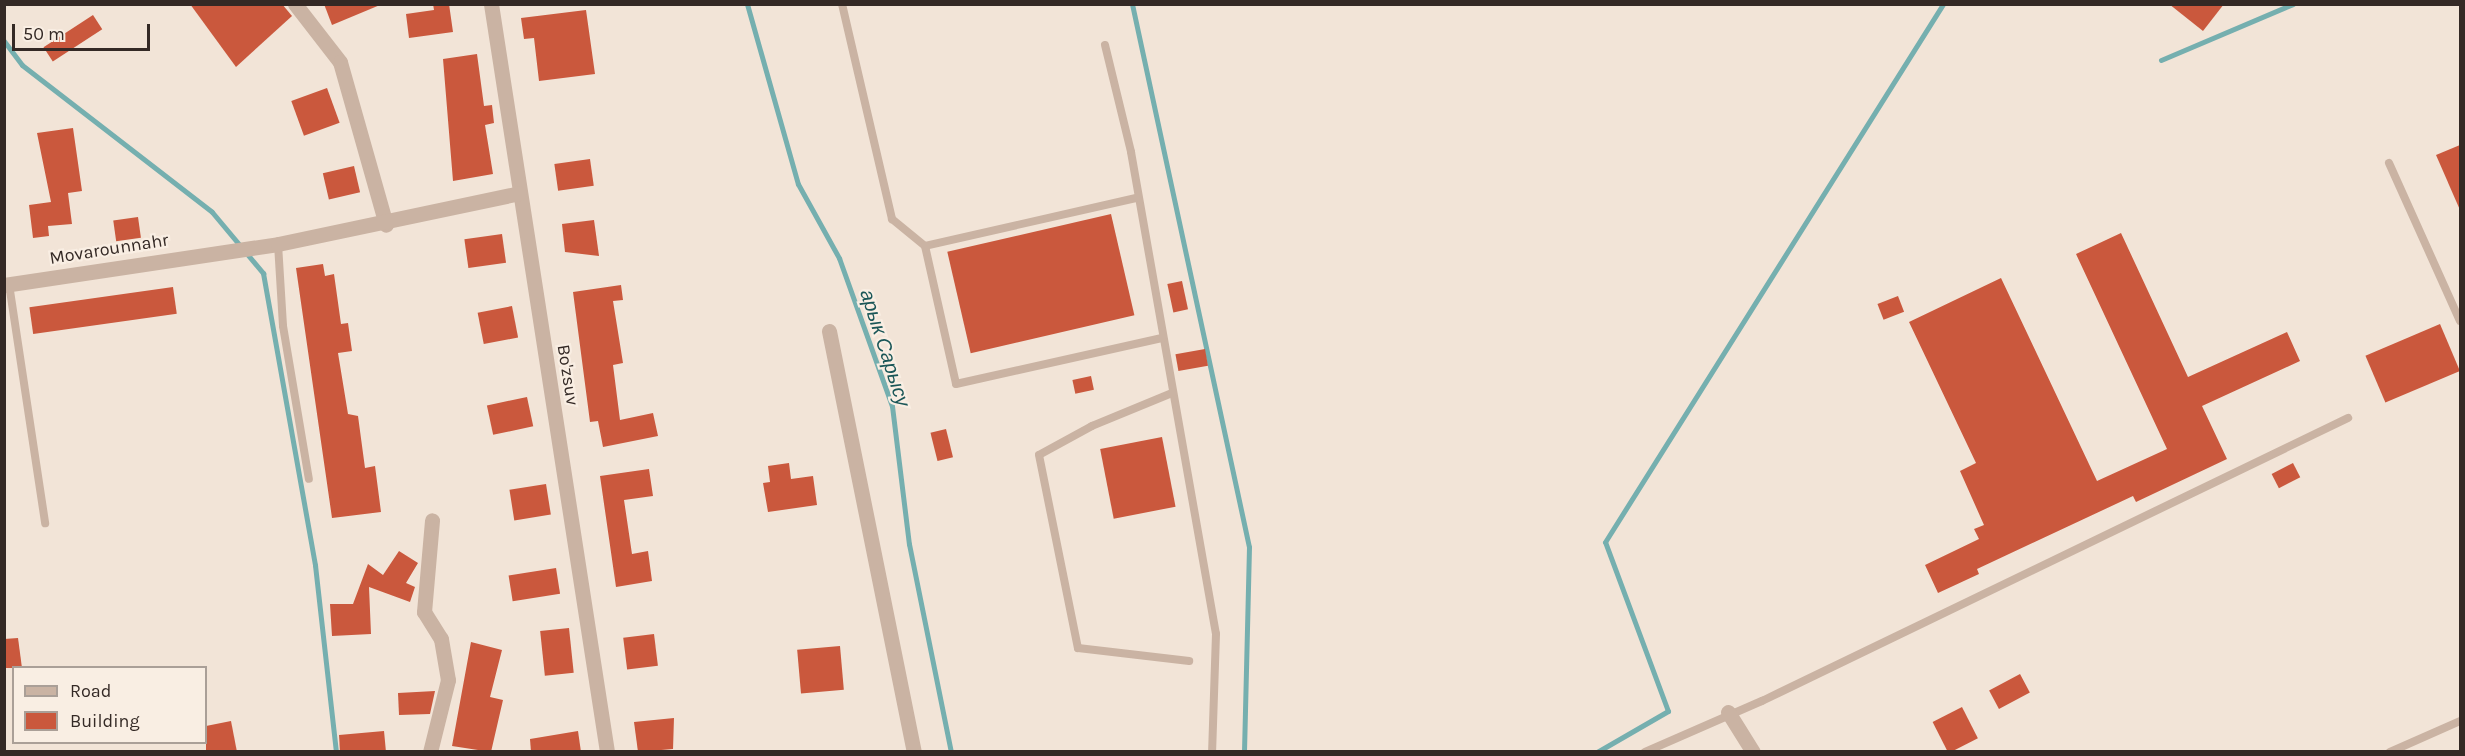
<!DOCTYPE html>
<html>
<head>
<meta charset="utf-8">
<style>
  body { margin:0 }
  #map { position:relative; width:2465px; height:756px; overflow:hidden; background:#f2e4d7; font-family:Karla,sans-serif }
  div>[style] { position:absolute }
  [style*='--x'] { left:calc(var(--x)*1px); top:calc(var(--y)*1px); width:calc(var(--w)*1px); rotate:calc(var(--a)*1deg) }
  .stream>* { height:5px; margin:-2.5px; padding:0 2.5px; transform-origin:2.5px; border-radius:2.5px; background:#75afaf }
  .building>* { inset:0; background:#ca583d; transform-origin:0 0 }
  .lane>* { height:8px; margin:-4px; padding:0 4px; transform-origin:4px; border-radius:4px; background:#cab3a3 }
  .street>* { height:15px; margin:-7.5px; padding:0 7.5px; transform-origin:7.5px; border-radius:7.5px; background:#cab3a3 }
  span { translate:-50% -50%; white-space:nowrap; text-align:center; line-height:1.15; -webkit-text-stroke:4.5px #f9eee3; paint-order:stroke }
  .street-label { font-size:18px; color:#342925 }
  .water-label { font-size:20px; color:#1a5657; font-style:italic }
  .frame { position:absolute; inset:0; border:6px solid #342925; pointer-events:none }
  .legend { position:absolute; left:12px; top:666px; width:195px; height:78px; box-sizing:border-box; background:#f9eee3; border:2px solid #aa9f97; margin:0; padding:8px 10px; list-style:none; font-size:18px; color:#342925 }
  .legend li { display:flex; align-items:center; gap:12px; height:30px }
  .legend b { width:30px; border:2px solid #aa9f97 }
  .scale { position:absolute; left:12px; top:24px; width:138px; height:27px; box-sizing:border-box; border:3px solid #342925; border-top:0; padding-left:8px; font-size:18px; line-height:21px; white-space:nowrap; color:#342925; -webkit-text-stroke:4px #f9eee3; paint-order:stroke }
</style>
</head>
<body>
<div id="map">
  <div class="stream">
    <div style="--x:747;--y:4;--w:187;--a:74.2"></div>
    <div style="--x:798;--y:184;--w:85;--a:61"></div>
    <div style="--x:839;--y:258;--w:157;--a:70.3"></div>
    <div style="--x:892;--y:406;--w:139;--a:83"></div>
    <div style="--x:909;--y:544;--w:212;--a:78.6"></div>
    <div style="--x:1132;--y:4;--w:555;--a:77.84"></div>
    <div style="--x:1249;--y:547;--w:205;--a:91.4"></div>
    <div style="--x:4;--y:41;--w:30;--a:53"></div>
    <div style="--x:22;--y:65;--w:240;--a:37.7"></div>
    <div style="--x:212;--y:212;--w:80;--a:50.1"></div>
    <div style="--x:263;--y:273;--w:297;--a:79.9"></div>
    <div style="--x:315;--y:565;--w:188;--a:83.6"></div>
    <div style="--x:2161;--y:60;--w:143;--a:-23"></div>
    <div style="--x:1597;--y:752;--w:82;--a:-30"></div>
    <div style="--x:1668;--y:711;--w:180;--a:-110.4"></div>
    <div style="--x:1605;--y:542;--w:635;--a:-57.86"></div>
  </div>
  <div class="building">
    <div style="clip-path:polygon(190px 4px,282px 4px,292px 16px,236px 67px)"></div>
    <div style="clip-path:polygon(324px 4px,380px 4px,380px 5px,332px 25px)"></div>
    <div style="clip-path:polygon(433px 4px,449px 4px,453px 32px,409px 38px,406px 14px,434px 10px)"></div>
    <div style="clip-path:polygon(2169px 4px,2224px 4px,2203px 31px)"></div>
    <div style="clip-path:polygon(586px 10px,595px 74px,539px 81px,534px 38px,524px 39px,521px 18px)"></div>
    <div style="left:93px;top:15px;width:17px;height:59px;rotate:57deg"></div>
    <div style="clip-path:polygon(477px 54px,484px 106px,492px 105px,494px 123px,485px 125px,493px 174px,453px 181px,443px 59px)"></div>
    <div style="left:327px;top:88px;width:37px;height:38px;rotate:70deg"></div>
    <div style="clip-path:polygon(73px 128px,82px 191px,68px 193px,72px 224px,48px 226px,49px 236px,33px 238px,29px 205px,51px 202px,37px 133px)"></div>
    <div style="clip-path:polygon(2460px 145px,2460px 210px,2436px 155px)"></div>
    <div style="left:590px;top:159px;width:27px;height:36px;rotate:82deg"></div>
    <div style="left:354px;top:166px;width:27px;height:32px;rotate:77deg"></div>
    <div style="left:1111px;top:214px;width:104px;height:168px;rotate:77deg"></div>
    <div style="left:138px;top:217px;width:21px;height:25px;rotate:82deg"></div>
    <div style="clip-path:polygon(594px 220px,599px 256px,565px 252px,562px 224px)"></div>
    <div style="clip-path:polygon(2121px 233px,2188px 377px,2287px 332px,2300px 361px,2202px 406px,2227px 459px,2136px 502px,2133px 496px,1977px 569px,1979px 574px,1938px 593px,1925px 565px,1979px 539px,1974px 529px,1984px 525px,1960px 471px,1976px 463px,1909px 322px,2001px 278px,2097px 481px,2167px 449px,2076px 254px)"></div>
    <div style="left:502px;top:234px;width:29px;height:38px;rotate:82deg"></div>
    <div style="clip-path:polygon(323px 264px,325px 276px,334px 274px,341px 324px,348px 323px,352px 351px,338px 353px,348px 414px,358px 416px,365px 468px,375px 466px,381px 512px,332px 518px,296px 268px)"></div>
    <div style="left:1182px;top:281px;width:29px;height:15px;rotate:78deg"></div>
    <div style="clip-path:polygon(621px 285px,623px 300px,613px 301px,623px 363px,613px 365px,620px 420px,653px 413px,658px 436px,603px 447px,598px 421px,590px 422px,573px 292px)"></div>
    <div style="left:173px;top:287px;width:27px;height:145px;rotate:82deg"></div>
    <div style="left:1898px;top:296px;width:17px;height:22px;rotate:69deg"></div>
    <div style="left:512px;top:306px;width:32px;height:35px;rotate:79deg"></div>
    <div style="left:2440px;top:324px;width:51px;height:81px;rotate:67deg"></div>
    <div style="left:1205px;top:349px;width:17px;height:30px;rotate:80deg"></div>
    <div style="left:1091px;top:376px;width:14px;height:19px;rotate:78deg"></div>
    <div style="left:527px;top:397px;width:30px;height:41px;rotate:78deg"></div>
    <div style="left:946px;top:429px;width:29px;height:16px;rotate:76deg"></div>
    <div style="left:1162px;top:437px;width:71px;height:63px;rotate:79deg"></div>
    <div style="clip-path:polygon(789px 463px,791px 479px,813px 476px,817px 505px,768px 512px,763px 483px,770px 482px,768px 466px)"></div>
    <div style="left:2293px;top:463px;width:16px;height:24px;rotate:63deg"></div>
    <div style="clip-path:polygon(649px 469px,653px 496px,624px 500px,632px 554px,648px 551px,652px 581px,616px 587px,600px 476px)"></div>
    <div style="left:546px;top:484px;width:31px;height:37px;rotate:81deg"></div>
    <div style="clip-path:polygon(399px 551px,418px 563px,406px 583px,415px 587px,410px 602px,369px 587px,371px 634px,332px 636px,330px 604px,353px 604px,368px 564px,383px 575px)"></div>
    <div style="left:556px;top:568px;width:26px;height:48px;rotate:81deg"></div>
    <div style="left:569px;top:628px;width:45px;height:29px;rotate:84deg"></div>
    <div style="left:654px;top:634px;width:32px;height:31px;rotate:83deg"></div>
    <div style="clip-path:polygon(18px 638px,22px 668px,4px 668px,4px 639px)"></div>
    <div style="clip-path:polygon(471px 642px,502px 650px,490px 697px,503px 700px,491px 752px,452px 746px)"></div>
    <div style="left:840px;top:646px;width:44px;height:43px;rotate:85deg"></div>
    <div style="left:2020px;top:674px;width:21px;height:35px;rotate:62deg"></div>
    <div style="clip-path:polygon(435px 691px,430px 714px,399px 715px,398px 693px)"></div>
    <div style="left:1962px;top:707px;width:35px;height:33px;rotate:63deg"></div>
    <div style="clip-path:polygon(674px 718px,673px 749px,638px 752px,634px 722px)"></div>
    <div style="clip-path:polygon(231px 721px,237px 752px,206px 752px,206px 726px)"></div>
    <div style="clip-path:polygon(384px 731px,386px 752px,340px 752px,339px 735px)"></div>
    <div style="clip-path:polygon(578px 731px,581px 752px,531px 752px,530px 739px)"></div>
  </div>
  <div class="lane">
    <div style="--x:842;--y:4;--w:221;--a:76.9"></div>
    <div style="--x:892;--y:219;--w:43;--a:39.3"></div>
    <div style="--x:1105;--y:45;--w:110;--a:76.3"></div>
    <div style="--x:1131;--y:152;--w:489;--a:80"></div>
    <div style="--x:1216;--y:634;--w:118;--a:91.9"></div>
    <div style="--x:2389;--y:163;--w:173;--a:65.8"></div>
    <div style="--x:1136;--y:198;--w:216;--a:167.2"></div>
    <div style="--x:925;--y:246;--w:141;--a:77.3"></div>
    <div style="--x:956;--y:384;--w:211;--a:-12.6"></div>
    <div style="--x:278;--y:244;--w:82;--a:86.5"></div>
    <div style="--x:283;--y:326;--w:155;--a:80.4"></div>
    <div style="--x:9;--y:284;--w:242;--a:81.4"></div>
    <div style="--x:1172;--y:393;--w:87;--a:157.6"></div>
    <div style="--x:1092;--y:426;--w:60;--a:151.3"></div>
    <div style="--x:1039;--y:455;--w:197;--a:78.6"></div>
    <div style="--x:1078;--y:648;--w:112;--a:6.7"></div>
    <div style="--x:1645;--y:752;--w:128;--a:-23.6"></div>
    <div style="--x:1762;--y:701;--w:651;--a:-25.78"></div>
    <div style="--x:2390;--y:752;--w:77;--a:-23.9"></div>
  </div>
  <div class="street">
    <div style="--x:295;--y:4;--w:73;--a:52.2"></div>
    <div style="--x:340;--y:62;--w:169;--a:74.2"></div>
    <div style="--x:491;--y:4;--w:757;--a:81.18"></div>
    <div style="--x:4;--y:285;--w:277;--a:-8.5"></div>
    <div style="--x:278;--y:244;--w:246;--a:-11.9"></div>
    <div style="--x:829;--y:331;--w:429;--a:78.6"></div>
    <div style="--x:1728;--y:712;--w:47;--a:58"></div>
    <div style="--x:430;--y:752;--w:74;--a:-76"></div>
    <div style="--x:448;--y:680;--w:42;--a:-99.7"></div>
    <div style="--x:441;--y:639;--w:32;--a:-122"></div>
    <div style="--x:424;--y:612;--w:92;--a:-85"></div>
  </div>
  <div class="street-label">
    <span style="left:109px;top:249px;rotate:-9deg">Movarounnahr</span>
    <span style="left:568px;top:375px;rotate:81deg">Bo'zsuv</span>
  </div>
  <div class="water-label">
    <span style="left:885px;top:348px;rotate:72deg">арык Сарысу</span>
  </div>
  <div class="frame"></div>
  <ul class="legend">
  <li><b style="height:8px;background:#cab3a3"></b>Road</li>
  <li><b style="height:16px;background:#ca583d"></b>Building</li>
  </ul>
  <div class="scale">50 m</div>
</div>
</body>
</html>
